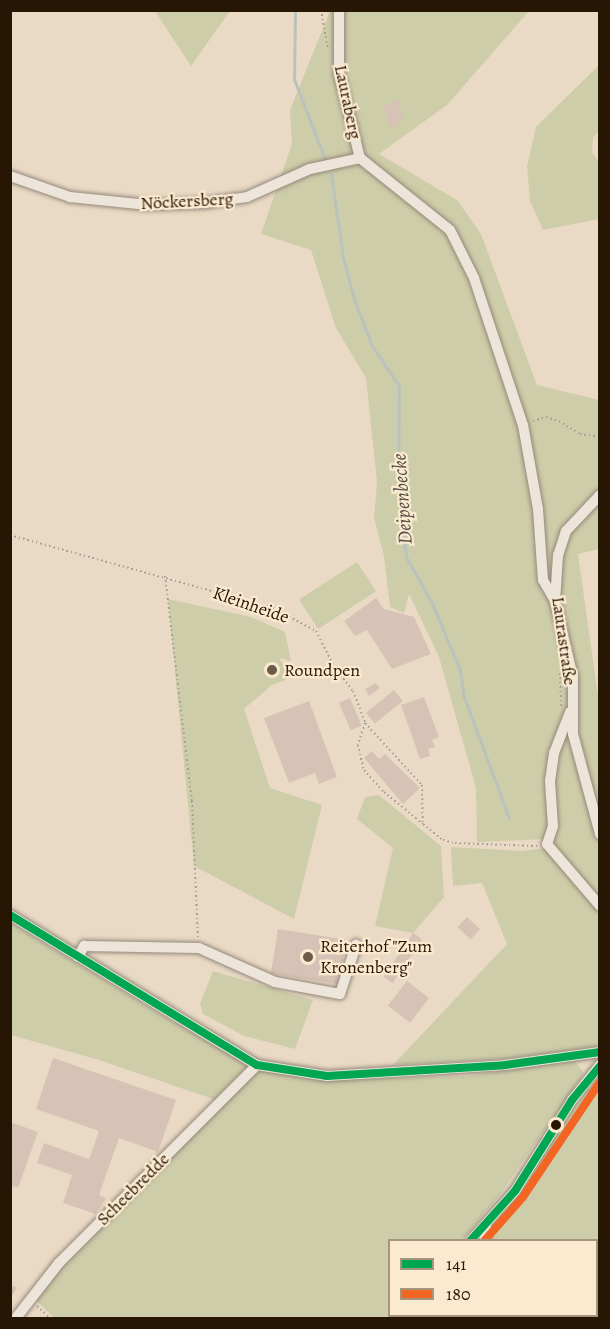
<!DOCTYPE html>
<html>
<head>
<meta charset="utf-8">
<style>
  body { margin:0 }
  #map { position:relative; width:610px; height:1329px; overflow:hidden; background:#eadac5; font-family:Alegreya,serif }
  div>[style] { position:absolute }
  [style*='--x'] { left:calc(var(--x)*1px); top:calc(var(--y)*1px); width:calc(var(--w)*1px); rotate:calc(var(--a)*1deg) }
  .green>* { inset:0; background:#cecda9; transform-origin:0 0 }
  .stream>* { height:3px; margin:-1.5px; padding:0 1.5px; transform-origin:1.5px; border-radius:1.5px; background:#bac2bd }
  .building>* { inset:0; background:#d7c3b5; transform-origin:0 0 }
  .path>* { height:2px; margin-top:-1px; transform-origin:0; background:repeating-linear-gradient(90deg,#a59e94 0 1.5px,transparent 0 4.5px) }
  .roads { filter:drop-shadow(0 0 2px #94897b) drop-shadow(0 0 2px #94897b) }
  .minor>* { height:10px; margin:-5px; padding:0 5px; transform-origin:5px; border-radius:5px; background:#ede5da }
  .bus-1>* { height:8px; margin:-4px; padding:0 4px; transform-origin:4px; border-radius:4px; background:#00a651 }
  .bus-2>* { height:8px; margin:-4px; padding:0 4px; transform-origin:4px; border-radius:4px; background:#f26522 }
  .dots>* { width:16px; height:16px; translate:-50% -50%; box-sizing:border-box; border:3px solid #fbe9d0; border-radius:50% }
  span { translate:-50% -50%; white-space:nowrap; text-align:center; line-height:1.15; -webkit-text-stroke:4.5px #fbe9d0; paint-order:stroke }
  .street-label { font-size:18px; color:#271604 }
  .poi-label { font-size:18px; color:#271604 }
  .left { translate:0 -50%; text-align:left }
  .water-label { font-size:20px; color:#534f44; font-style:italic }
  .frame { position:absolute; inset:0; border:12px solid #271604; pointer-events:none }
  .legend { position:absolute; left:388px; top:1239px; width:210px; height:78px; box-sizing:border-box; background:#fbe9d0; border:2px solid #a6957e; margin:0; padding:8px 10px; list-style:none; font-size:18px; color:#271604 }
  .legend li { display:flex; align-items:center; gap:12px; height:30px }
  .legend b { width:30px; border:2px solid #a6957e }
</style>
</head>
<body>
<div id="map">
  <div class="green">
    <div style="clip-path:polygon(155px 11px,230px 11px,191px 66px)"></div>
    <div style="clip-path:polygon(330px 11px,529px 11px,447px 105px,379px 154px,457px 200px,481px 234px,537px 385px,599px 400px,599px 549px,578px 554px,599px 703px,600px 833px,595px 834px,599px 842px,599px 898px,546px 839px,477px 842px,476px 788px,439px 657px,409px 594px,404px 613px,390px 607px,384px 556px,374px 518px,377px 482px,366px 378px,336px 328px,311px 250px,261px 234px,292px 144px,290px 110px)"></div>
    <div style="clip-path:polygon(599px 65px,599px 131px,593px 138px,592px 152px,599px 162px,599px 219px,543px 230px,530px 201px,527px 166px,536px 127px)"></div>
    <div style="left:357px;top:562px;width:35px;height:69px;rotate:57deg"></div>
    <div style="clip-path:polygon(168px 599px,251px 617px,285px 632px,291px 661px,279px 658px,288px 671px,285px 680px,272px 685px,244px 709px,270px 788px,322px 805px,294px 919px,194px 866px)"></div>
    <div style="clip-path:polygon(379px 795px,441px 846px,444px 897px,413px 933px,375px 926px,393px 848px,357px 819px,365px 797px)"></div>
    <div style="clip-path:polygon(451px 847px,521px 851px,547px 848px,599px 907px,599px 1047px,502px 1059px,393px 1065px,507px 944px,482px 883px,453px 886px)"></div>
    <div style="clip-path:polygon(10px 923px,161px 1015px,249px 1066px,216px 1100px,99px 1060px,11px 1035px)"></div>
    <div style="clip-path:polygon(213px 971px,313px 1000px,295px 1049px,244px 1036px,203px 1014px,200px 1004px)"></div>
    <div style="clip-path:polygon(575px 1061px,584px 1073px,499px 1196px,462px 1240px,390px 1240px,390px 1316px,435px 1316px,434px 1318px,54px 1318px,36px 1300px,47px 1280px,258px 1069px,329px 1080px,368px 1079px,466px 1076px)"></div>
    <div style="clip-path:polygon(589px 1088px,599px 1094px,599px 1318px,549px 1318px,596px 1316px,596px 1240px,488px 1240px,489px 1230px)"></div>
  </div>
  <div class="stream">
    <div style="--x:295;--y:10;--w:69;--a:90.8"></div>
    <div style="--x:294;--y:79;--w:89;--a:68.9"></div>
    <div style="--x:331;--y:174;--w:84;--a:81.8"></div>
    <div style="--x:343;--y:257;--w:43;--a:75.3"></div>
    <div style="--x:354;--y:299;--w:50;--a:69"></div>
    <div style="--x:372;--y:346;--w:48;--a:56"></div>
    <div style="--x:399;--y:386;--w:92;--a:90.6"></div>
    <div style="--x:398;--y:478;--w:79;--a:84.2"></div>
    <div style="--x:406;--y:557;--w:53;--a:60.5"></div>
    <div style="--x:432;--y:603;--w:73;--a:67.3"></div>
    <div style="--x:460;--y:670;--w:27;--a:82"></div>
    <div style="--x:464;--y:697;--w:129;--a:69.6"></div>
  </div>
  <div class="building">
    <div style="clip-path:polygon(398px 100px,403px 118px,393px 130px,382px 107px)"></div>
    <div style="clip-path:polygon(376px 598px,384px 609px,414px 617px,431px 654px,392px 669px,367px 630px,355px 636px,344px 621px)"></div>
    <div style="clip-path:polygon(376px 683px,380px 688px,369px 696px,365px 689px)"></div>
    <div style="left:394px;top:690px;width:14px;height:36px;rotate:51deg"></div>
    <div style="clip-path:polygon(424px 697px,439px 737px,432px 740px,435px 747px,428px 749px,430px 756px,420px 759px,401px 705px)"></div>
    <div style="left:350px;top:698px;width:30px;height:12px;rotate:67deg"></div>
    <div style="clip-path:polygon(309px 701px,337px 777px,319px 784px,315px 773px,289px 783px,264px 718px)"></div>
    <div style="clip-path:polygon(372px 751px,379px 759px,385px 754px,420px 788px,403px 804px,364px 758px)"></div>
    <div style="left:467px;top:917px;width:18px;height:14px;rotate:43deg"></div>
    <div style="left:278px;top:929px;width:69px;height:45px;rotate:9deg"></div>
    <div style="left:413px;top:933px;width:11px;height:53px;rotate:34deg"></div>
    <div style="left:407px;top:981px;width:28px;height:31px;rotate:38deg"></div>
    <div style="clip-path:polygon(53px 1058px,176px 1100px,158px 1152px,119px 1138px,99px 1195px,106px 1198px,96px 1214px,63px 1203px,72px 1175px,37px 1163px,44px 1143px,89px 1159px,99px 1131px,36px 1109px)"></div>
    <div style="clip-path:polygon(10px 1122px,38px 1132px,18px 1188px,10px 1185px)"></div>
    <div style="clip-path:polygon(10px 1285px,17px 1287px,10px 1300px)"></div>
  </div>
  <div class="path">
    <div style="--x:321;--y:10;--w:40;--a:80"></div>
    <div style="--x:533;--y:421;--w:14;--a:-17"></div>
    <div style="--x:546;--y:417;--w:14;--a:17"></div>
    <div style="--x:559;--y:421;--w:25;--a:32"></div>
    <div style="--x:580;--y:434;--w:20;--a:9"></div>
    <div style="--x:10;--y:535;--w:273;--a:15.5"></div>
    <div style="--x:273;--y:608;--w:49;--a:28.1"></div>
    <div style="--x:316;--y:631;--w:42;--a:62.8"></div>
    <div style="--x:335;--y:668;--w:29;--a:52"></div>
    <div style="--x:353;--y:691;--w:34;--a:69"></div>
    <div style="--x:365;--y:723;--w:84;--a:47.4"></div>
    <div style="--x:422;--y:785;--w:39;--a:89"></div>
    <div style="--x:423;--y:824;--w:26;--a:39"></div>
    <div style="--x:443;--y:840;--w:12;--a:14"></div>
    <div style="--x:455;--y:843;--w:83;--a:2.1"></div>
    <div style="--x:165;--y:576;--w:227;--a:83.2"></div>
    <div style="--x:192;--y:801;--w:136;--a:87.5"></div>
    <div style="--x:560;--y:673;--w:33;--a:88"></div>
    <div style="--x:365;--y:723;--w:23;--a:108"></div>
    <div style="--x:358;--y:745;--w:26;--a:77"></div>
    <div style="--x:364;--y:770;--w:30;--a:48"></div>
    <div style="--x:384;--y:792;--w:50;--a:39.4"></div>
    <div style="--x:37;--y:1306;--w:18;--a:43"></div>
  </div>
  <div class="roads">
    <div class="minor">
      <div style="--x:339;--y:10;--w:64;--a:90"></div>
      <div style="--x:339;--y:74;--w:87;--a:76"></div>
      <div style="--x:360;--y:158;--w:115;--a:38.7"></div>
      <div style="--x:450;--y:230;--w:54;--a:63.4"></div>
      <div style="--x:474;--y:278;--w:155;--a:71.6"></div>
      <div style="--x:523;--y:425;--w:85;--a:79.9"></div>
      <div style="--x:538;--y:509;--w:71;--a:86"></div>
      <div style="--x:543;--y:580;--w:24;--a:60"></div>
      <div style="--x:10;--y:176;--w:64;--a:19.3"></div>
      <div style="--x:70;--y:197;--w:78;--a:5.9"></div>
      <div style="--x:148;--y:205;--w:57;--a:-2"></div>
      <div style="--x:205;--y:203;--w:42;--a:-8.1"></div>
      <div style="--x:247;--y:197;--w:69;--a:-24"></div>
      <div style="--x:310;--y:169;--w:51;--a:-12.4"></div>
      <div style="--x:600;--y:495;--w:50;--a:133.4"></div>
      <div style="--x:566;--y:531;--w:25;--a:108"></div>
      <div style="--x:558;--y:555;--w:46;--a:93.7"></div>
      <div style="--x:555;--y:601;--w:78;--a:76.7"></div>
      <div style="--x:573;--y:677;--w:57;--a:90"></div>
      <div style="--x:573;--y:734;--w:104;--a:74.9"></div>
      <div style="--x:570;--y:712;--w:44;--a:111.3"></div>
      <div style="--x:554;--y:753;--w:28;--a:98"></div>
      <div style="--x:550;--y:781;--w:45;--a:86.2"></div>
      <div style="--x:553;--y:826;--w:19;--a:108"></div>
      <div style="--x:547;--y:844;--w:82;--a:49.5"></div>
      <div style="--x:10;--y:915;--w:289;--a:31.3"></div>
      <div style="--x:257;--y:1065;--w:71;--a:8.9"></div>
      <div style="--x:327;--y:1076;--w:178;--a:-3.5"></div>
      <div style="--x:505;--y:1065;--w:96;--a:-7.8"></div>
      <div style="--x:78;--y:957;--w:13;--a:-61"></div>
      <div style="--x:84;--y:946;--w:115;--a:1"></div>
      <div style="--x:199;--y:948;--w:83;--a:24.1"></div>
      <div style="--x:275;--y:982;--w:66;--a:10.5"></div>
      <div style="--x:340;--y:994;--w:52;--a:-71.9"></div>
      <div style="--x:471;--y:1240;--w:66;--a:-48.1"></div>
      <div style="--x:515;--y:1191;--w:107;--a:-57.9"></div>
      <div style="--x:572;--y:1100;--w:45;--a:-51.3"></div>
      <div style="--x:485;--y:1240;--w:16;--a:-86"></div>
      <div style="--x:16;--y:1318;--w:70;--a:-52"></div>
      <div style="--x:59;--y:1263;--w:280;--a:-45"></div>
      <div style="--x:440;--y:1318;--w:2;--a:-63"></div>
    </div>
  </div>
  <div class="bus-1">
    <div style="--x:10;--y:915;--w:289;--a:31.3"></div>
    <div style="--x:257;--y:1065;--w:71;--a:8.9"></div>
    <div style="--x:327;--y:1076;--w:178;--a:-3.5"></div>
    <div style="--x:505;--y:1065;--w:96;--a:-7.8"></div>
    <div style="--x:471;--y:1240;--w:66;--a:-48.1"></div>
    <div style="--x:515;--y:1191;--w:107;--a:-57.9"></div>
    <div style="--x:572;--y:1100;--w:44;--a:-50.5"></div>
  </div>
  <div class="bus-2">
    <div style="--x:485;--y:1240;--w:57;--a:-48.5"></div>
    <div style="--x:523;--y:1197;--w:138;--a:-56.2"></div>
  </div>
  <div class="dots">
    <div style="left:272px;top:670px;background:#6b5b48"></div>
    <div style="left:308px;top:957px;background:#6b5b48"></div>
    <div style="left:556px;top:1125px;background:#271604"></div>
  </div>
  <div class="street-label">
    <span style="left:348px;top:102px;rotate:78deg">Lauraberg</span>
    <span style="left:187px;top:201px;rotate:-3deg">Nöckersberg</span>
    <span style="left:251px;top:605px;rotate:19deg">Kleinheide</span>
    <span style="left:564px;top:641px;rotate:82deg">Laurastraße</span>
    <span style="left:133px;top:1189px;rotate:-45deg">Scheebredde</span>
  </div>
  <div class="poi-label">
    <span class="left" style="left:284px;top:670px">Roundpen</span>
    <span class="left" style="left:320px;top:957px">Reiterhof "Zum<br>Kronenberg"</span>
  </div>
  <div class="water-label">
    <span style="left:402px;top:499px;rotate:-94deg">Deipenbecke</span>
  </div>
  <div class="frame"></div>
  <ul class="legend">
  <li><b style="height:8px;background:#00a651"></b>141</li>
  <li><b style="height:8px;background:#f26522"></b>180</li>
  </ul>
</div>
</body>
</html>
